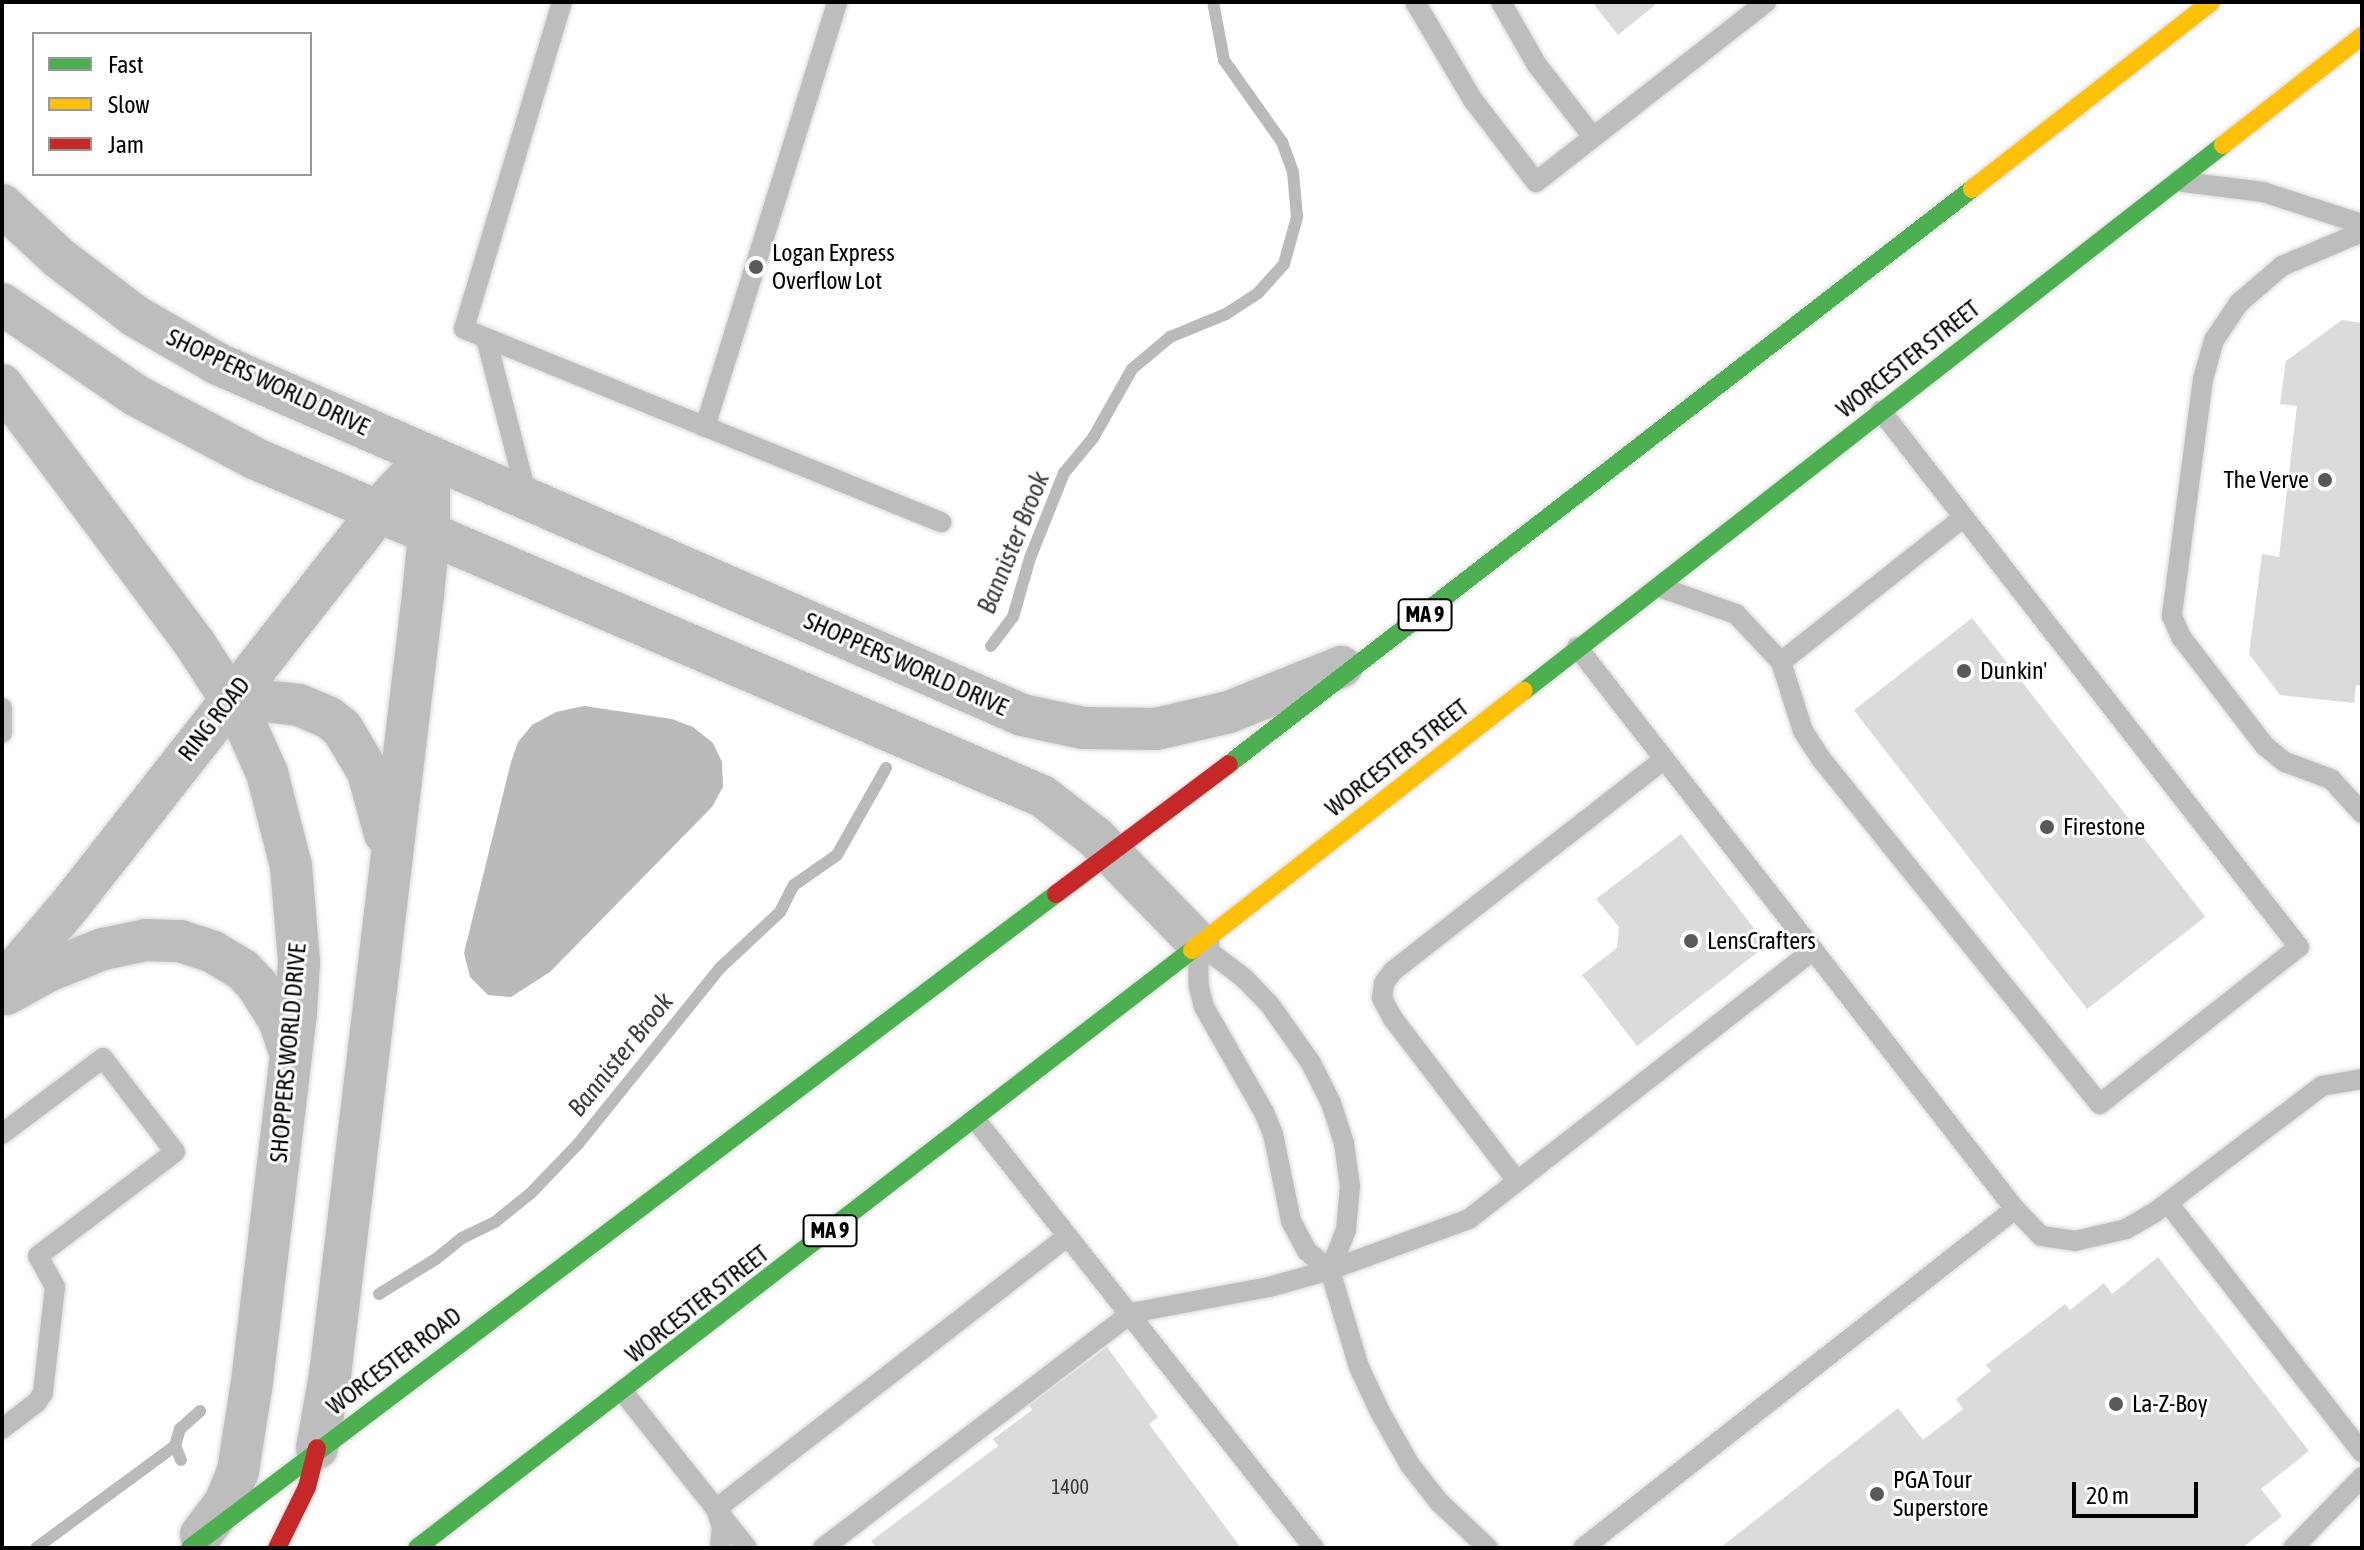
<!DOCTYPE html>
<html>
<head>
<meta charset="utf-8">
<style>
  body { margin:0 }
  #map { position:relative; width:2364px; height:1550px; overflow:hidden; background:#fff; font-family:"Asap Condensed",sans-serif }
  div>[style] { position:absolute }
  [style*='--x'] { left:calc(var(--x)*1px); top:calc(var(--y)*1px); width:calc(var(--w)*1px); rotate:calc(var(--a)*1deg) }
  .water>* { inset:0; background:#bababa }
  .stream>* { height:12px; margin:-6px; padding:0 6px; transform-origin:6px; border-radius:6px; background:#bababa }
  .building>* { inset:0; background:#dbdbdb; transform-origin:0 0 }
  .roads { filter:drop-shadow(0 0 2px #dbdbdb) drop-shadow(0 0 2px #dbdbdb) }
  .lane>* { height:20px; margin:-10px; padding:0 10px; transform-origin:10px; border-radius:10px; background:#bdbdbd }
  .street>* { height:42px; margin:-21px; padding:0 21px; transform-origin:21px; border-radius:21px; background:#bdbdbd }
  .fast>* { height:18px; margin:-9px; padding:0 9px; transform-origin:9px; border-radius:9px; background:#4caf50 }
  .slow>* { height:18px; margin:-9px; padding:0 9px; transform-origin:9px; border-radius:9px; background:#ffc107 }
  .jam>* { height:18px; margin:-9px; padding:0 9px; transform-origin:9px; border-radius:9px; background:#c62828 }
  .dots>* { width:22px; height:22px; translate:-50% -50%; box-sizing:border-box; border:4px solid #fff; border-radius:50% }
  span { translate:-50% -50%; white-space:nowrap; text-align:center; line-height:1.15; -webkit-text-stroke:6px #fff; paint-order:stroke }
  .number-label { font-size:20px; color:#373737 }
  .number-label span { -webkit-text-stroke-width:0 }
  .shield-label span { padding:2px 6px; background:#fff; border:2px solid; border-radius:6px; -webkit-text-stroke-width:0 }
  .shield-label { font-size:22px; color:#000; font-weight:700 }
  .poi-label { font-size:24px; color:#000 }
  .left { translate:0 -50%; text-align:left }
  .right { translate:-100% -50%; text-align:right }
  .street-label { font-size:24px; color:#000 }
  .water-label { font-size:26px; color:#3d3d3d; font-style:italic }
  .frame { position:absolute; inset:0; border:4px solid #000; pointer-events:none }
  .legend { position:absolute; left:32px; top:32px; width:280px; height:144px; box-sizing:border-box; background:#fff; border:2px solid #999; margin:0; padding:10px 14px; list-style:none; font-size:24px; color:#000 }
  .legend li { display:flex; align-items:center; gap:16px; height:40px }
  .legend b { width:40px; border:2px solid #999 }
  .scale { position:absolute; left:2072px; top:1482px; width:126px; height:36px; box-sizing:border-box; border:4px solid #000; border-top:0; padding-left:10px; font-size:24px; line-height:28px; white-space:nowrap; color:#000; -webkit-text-stroke:6px #fff; paint-order:stroke }
</style>
</head>
<body>
<div id="map">
  <div class="water">
    <div style="clip-path:polygon(584px 706px,672px 719px,693px 727px,713px 743px,722px 762px,723px 787px,712px 807px,550px 972px,511px 997px,488px 995px,470px 977px,464px 953px,511px 762px,518px 742px,532px 725px,556px 712px)"></div>
  </div>
  <div class="stream">
    <div style="--x:991;--y:646;--w:36;--a:-53"></div>
    <div style="--x:1013;--y:617;--w:61;--a:-73.9"></div>
    <div style="--x:1030;--y:558;--w:92;--a:-68.2"></div>
    <div style="--x:1064;--y:473;--w:45;--a:-50.4"></div>
    <div style="--x:1093;--y:438;--w:79;--a:-60.5"></div>
    <div style="--x:1132;--y:369;--w:50;--a:-40.1"></div>
    <div style="--x:1170;--y:337;--w:61;--a:-22.3"></div>
    <div style="--x:1226;--y:314;--w:38;--a:-33"></div>
    <div style="--x:1258;--y:293;--w:39;--a:-48"></div>
    <div style="--x:1284;--y:264;--w:49;--a:-74.5"></div>
    <div style="--x:1297;--y:217;--w:45;--a:-95.1"></div>
    <div style="--x:1293;--y:172;--w:32;--a:-110"></div>
    <div style="--x:1282;--y:142;--w:100;--a:-125.3"></div>
    <div style="--x:1224;--y:60;--w:59;--a:-100.7"></div>
    <div style="--x:379;--y:1294;--w:67;--a:-31.6"></div>
    <div style="--x:436;--y:1259;--w:33;--a:-39"></div>
    <div style="--x:462;--y:1238;--w:37;--a:-26"></div>
    <div style="--x:495;--y:1222;--w:46;--a:-38.9"></div>
    <div style="--x:531;--y:1193;--w:68;--a:-46.2"></div>
    <div style="--x:578;--y:1144;--w:226;--a:-51.1"></div>
    <div style="--x:720;--y:968;--w:82;--a:-43"></div>
    <div style="--x:780;--y:912;--w:30;--a:-63"></div>
    <div style="--x:794;--y:885;--w:52;--a:-34.9"></div>
    <div style="--x:837;--y:855;--w:100;--a:-60.6"></div>
    <div style="--x:181;--y:1460;--w:15;--a:-113"></div>
    <div style="--x:175;--y:1446;--w:18;--a:-74"></div>
    <div style="--x:180;--y:1429;--w:27;--a:-42"></div>
    <div style="--x:36;--y:1548;--w:172;--a:-36.3"></div>
  </div>
  <div class="building">
    <div style="clip-path:polygon(1592px 2px,1659px 2px,1618px 35px)"></div>
    <div style="clip-path:polygon(2342px 320px,2362px 323px,2362px 686px,2356px 685px,2354px 703px,2280px 695px,2249px 654px,2262px 554px,2279px 557px,2297px 406px,2280px 404px,2286px 361px)"></div>
    <div style="left:1972px;top:618px;width:379px;height:150px;rotate:52deg"></div>
    <div style="clip-path:polygon(1681px 834px,1767px 945px,1637px 1046px,1582px 975px,1617px 948px,1619px 927px,1596px 899px)"></div>
    <div style="clip-path:polygon(2158px 1257px,2309px 1451px,2261px 1489px,2282px 1516px,2242px 1548px,1720px 1548px,1898px 1408px,1923px 1440px,1963px 1409px,1956px 1399px,1991px 1371px,1986px 1365px,2065px 1304px,2070px 1310px,2104px 1283px,2112px 1294px)"></div>
    <div style="clip-path:polygon(1107px 1347px,1158px 1417px,1149px 1424px,1241px 1548px,877px 1548px,871px 1541px,998px 1446px,993px 1439px,1032px 1410px,1029px 1405px)"></div>
  </div>
  <div class="roads">
    <div class="lane">
      <div style="--x:562;--y:2;--w:341;--a:106.7"></div>
      <div style="--x:464;--y:329;--w:515;--a:22.03"></div>
      <div style="--x:1415;--y:2;--w:114;--a:59.4"></div>
      <div style="--x:1473;--y:100;--w:103;--a:52.5"></div>
      <div style="--x:1536;--y:182;--w:292;--a:-38"></div>
      <div style="--x:1501;--y:2;--w:73;--a:60.3"></div>
      <div style="--x:1537;--y:65;--w:91;--a:52.1"></div>
      <div style="--x:2183;--y:182;--w:81;--a:7.1"></div>
      <div style="--x:2263;--y:192;--w:104;--a:17.9"></div>
      <div style="--x:2362;--y:232;--w:87;--a:157"></div>
      <div style="--x:2282;--y:266;--w:57;--a:139.3"></div>
      <div style="--x:2239;--y:303;--w:45;--a:124"></div>
      <div style="--x:2214;--y:340;--w:41;--a:105.8"></div>
      <div style="--x:2203;--y:379;--w:239;--a:97.5"></div>
      <div style="--x:2172;--y:616;--w:23;--a:67"></div>
      <div style="--x:2181;--y:637;--w:138;--a:52.4"></div>
      <div style="--x:2265;--y:746;--w:26;--a:39"></div>
      <div style="--x:2285;--y:762;--w:49;--a:20.3"></div>
      <div style="--x:2331;--y:779;--w:46;--a:47.6"></div>
      <div style="--x:486;--y:338;--w:164;--a:75.5"></div>
      <div style="--x:705;--y:427;--w:445;--a:-72.7"></div>
      <div style="--x:1659;--y:587;--w:82;--a:19.3"></div>
      <div style="--x:1736;--y:614;--w:66;--a:46.8"></div>
      <div style="--x:1781;--y:662;--w:72;--a:72.3"></div>
      <div style="--x:1803;--y:731;--w:35;--a:57"></div>
      <div style="--x:1822;--y:760;--w:442;--a:51.1"></div>
      <div style="--x:2100;--y:1104;--w:253;--a:-38.3"></div>
      <div style="--x:2299;--y:947;--w:680;--a:-127.95"></div>
      <div style="--x:1577;--y:647;--w:713;--a:52.07"></div>
      <div style="--x:2015;--y:1209;--w:37;--a:46"></div>
      <div style="--x:2041;--y:1236;--w:34;--a:8"></div>
      <div style="--x:2075;--y:1241;--w:52;--a:-13.2"></div>
      <div style="--x:2126;--y:1229;--w:32;--a:-30"></div>
      <div style="--x:2154;--y:1213;--w:211;--a:-37.1"></div>
      <div style="--x:2322;--y:1086;--w:41;--a:-9.9"></div>
      <div style="--x:1781;--y:662;--w:233;--a:-38.4"></div>
      <div style="--x:2;--y:708;--w:25;--a:90"></div>
      <div style="--x:1198;--y:943;--w:58;--a:37.3"></div>
      <div style="--x:1244;--y:978;--w:37;--a:46"></div>
      <div style="--x:1270;--y:1005;--w:71;--a:54.7"></div>
      <div style="--x:1311;--y:1063;--w:45;--a:63.4"></div>
      <div style="--x:1331;--y:1103;--w:42;--a:72"></div>
      <div style="--x:1344;--y:1143;--w:43;--a:82.1"></div>
      <div style="--x:1350;--y:1186;--w:44;--a:95.2"></div>
      <div style="--x:1346;--y:1230;--w:43;--a:111.8"></div>
      <div style="--x:1198;--y:948;--w:39;--a:89"></div>
      <div style="--x:1199;--y:987;--w:21;--a:76"></div>
      <div style="--x:1204;--y:1007;--w:121;--a:60.3"></div>
      <div style="--x:1264;--y:1112;--w:24;--a:68"></div>
      <div style="--x:1273;--y:1134;--w:89;--a:78.3"></div>
      <div style="--x:1291;--y:1221;--w:34;--a:62"></div>
      <div style="--x:1307;--y:1251;--w:30;--a:40"></div>
      <div style="--x:1330;--y:1270;--w:101;--a:73.4"></div>
      <div style="--x:1359;--y:1367;--w:50;--a:65"></div>
      <div style="--x:1380;--y:1412;--w:61;--a:60.5"></div>
      <div style="--x:1410;--y:1465;--w:47;--a:51.9"></div>
      <div style="--x:1439;--y:1502;--w:67;--a:43.2"></div>
      <div style="--x:975;--y:1119;--w:547;--a:51.68"></div>
      <div style="--x:2;--y:1134;--w:126;--a:-37"></div>
      <div style="--x:103;--y:1058;--w:118;--a:52.5"></div>
      <div style="--x:175;--y:1152;--w:172;--a:142.8"></div>
      <div style="--x:38;--y:1256;--w:35;--a:61"></div>
      <div style="--x:55;--y:1287;--w:107;--a:96.5"></div>
      <div style="--x:43;--y:1393;--w:11;--a:124"></div>
      <div style="--x:37;--y:1402;--w:44;--a:142.4"></div>
      <div style="--x:1517;--y:1181;--w:204;--a:-127.4"></div>
      <div style="--x:1393;--y:1019;--w:24;--a:-118"></div>
      <div style="--x:1382;--y:998;--w:15;--a:-82"></div>
      <div style="--x:1384;--y:983;--w:15;--a:-53"></div>
      <div style="--x:1393;--y:971;--w:344;--a:-38"></div>
      <div style="--x:2168;--y:1203;--w:316;--a:52.1"></div>
      <div style="--x:623;--y:1392;--w:199;--a:51.5"></div>
      <div style="--x:720;--y:1548;--w:21;--a:-85"></div>
      <div style="--x:722;--y:1527;--w:19;--a:-108"></div>
      <div style="--x:716;--y:1509;--w:445;--a:-37.8"></div>
      <div style="--x:823;--y:1548;--w:387;--a:-37.3"></div>
      <div style="--x:1131;--y:1313;--w:140;--a:-10.7"></div>
      <div style="--x:1269;--y:1287;--w:63;--a:-15.6"></div>
      <div style="--x:1330;--y:1270;--w:148;--a:-20.1"></div>
      <div style="--x:1469;--y:1219;--w:437;--a:-38"></div>
      <div style="--x:1583;--y:1548;--w:549;--a:-38.12"></div>
      <div style="--x:2293;--y:1548;--w:99;--a:-45.8"></div>
    </div>
    <div class="street">
      <div style="--x:2;--y:205;--w:78;--a:42.9"></div>
      <div style="--x:59;--y:258;--w:96;--a:37.3"></div>
      <div style="--x:135;--y:316;--w:96;--a:30"></div>
      <div style="--x:218;--y:364;--w:877;--a:23.58"></div>
      <div style="--x:1022;--y:715;--w:62;--a:12"></div>
      <div style="--x:1083;--y:728;--w:73;--a:0.8"></div>
      <div style="--x:1156;--y:729;--w:75;--a:-13.1"></div>
      <div style="--x:1229;--y:712;--w:121;--a:-21.9"></div>
      <div style="--x:2;--y:304;--w:163;--a:34.3"></div>
      <div style="--x:137;--y:396;--w:135;--a:27.9"></div>
      <div style="--x:256;--y:459;--w:855;--a:23.21"></div>
      <div style="--x:1042;--y:796;--w:67;--a:37.7"></div>
      <div style="--x:1095;--y:837;--w:148;--a:45.8"></div>
      <div style="--x:2;--y:385;--w:319;--a:53.3"></div>
      <div style="--x:193;--y:641;--w:88;--a:57"></div>
      <div style="--x:241;--y:715;--w:64;--a:65.9"></div>
      <div style="--x:267;--y:773;--w:96;--a:75.5"></div>
      <div style="--x:291;--y:866;--w:96;--a:85.2"></div>
      <div style="--x:299;--y:962;--w:51;--a:93.4"></div>
      <div style="--x:296;--y:1013;--w:378;--a:96.8"></div>
      <div style="--x:251;--y:1388;--w:84;--a:98.9"></div>
      <div style="--x:238;--y:1471;--w:35;--a:112"></div>
      <div style="--x:225;--y:1503;--w:40;--a:127"></div>
      <div style="--x:230;--y:697;--w:69;--a:6.6"></div>
      <div style="--x:299;--y:705;--w:33;--a:23"></div>
      <div style="--x:329;--y:718;--w:16;--a:38"></div>
      <div style="--x:342;--y:728;--w:51;--a:59.4"></div>
      <div style="--x:368;--y:772;--w:64;--a:74.7"></div>
      <div style="--x:2;--y:985;--w:100;--a:-49.5"></div>
      <div style="--x:67;--y:909;--w:526;--a:-51.87"></div>
      <div style="--x:392;--y:495;--w:54;--a:-46.5"></div>
      <div style="--x:6;--y:994;--w:48;--a:-28.7"></div>
      <div style="--x:48;--y:971;--w:59;--a:-21.8"></div>
      <div style="--x:103;--y:949;--w:44;--a:-11.8"></div>
      <div style="--x:146;--y:940;--w:34;--a:2"></div>
      <div style="--x:180;--y:941;--w:35;--a:18"></div>
      <div style="--x:213;--y:952;--w:35;--a:31"></div>
      <div style="--x:243;--y:970;--w:21;--a:47"></div>
      <div style="--x:257;--y:985;--w:41;--a:57.8"></div>
      <div style="--x:279;--y:1020;--w:34;--a:71"></div>
      <div style="--x:317;--y:1448;--w:74;--a:-79.9"></div>
      <div style="--x:330;--y:1375;--w:786;--a:-83.2"></div>
      <div style="--x:423;--y:595;--w:61;--a:-84.4"></div>
      <div style="--x:429;--y:534;--w:78;--a:-90"></div>
    </div>
    <div class="fast">
      <div style="--x:1524;--y:691;--w:887;--a:-37.99"></div>
      <div style="--x:1229;--y:764;--w:940;--a:-37.74"></div>
      <div style="--x:190;--y:1548;--w:1085;--a:-37.06"></div>
      <div style="--x:417;--y:1548;--w:979;--a:-37.65"></div>
    </div>
    <div class="slow">
      <div style="--x:2223;--y:145;--w:177;--a:-38.1"></div>
      <div style="--x:1972;--y:189;--w:303;--a:-38"></div>
      <div style="--x:1192;--y:950;--w:421;--a:-38"></div>
    </div>
    <div class="jam">
      <div style="--x:1056;--y:894;--w:216;--a:-36.9"></div>
      <div style="--x:277;--y:1548;--w:68;--a:-63.8"></div>
      <div style="--x:307;--y:1487;--w:40;--a:-75.6"></div>
    </div>
  </div>
  <div class="dots">
    <div style="left:756px;top:267px;background:#595959"></div>
    <div style="left:2325px;top:480px;background:#595959"></div>
    <div style="left:1964px;top:671px;background:#595959"></div>
    <div style="left:2047px;top:827px;background:#595959"></div>
    <div style="left:1691px;top:941px;background:#595959"></div>
    <div style="left:2116px;top:1404px;background:#595959"></div>
    <div style="left:1877px;top:1494px;background:#595959"></div>
  </div>
  <div class="number-label">
    <span style="left:1070px;top:1486px">1400</span>
  </div>
  <div class="shield-label">
    <span style="left:1425px;top:615px">MA 9</span>
    <span style="left:830px;top:1231px">MA 9</span>
  </div>
  <div class="poi-label">
    <span class="left" style="left:772px;top:267px">Logan Express<br>Overflow Lot</span>
    <span class="right" style="left:2309px;top:480px">The Verve</span>
    <span class="left" style="left:1980px;top:671px">Dunkin'</span>
    <span class="left" style="left:2063px;top:827px">Firestone</span>
    <span class="left" style="left:1707px;top:941px">LensCrafters</span>
    <span class="left" style="left:2132px;top:1404px">La-Z-Boy</span>
    <span class="left" style="left:1893px;top:1494px">PGA Tour<br>Superstore</span>
  </div>
  <div class="street-label">
    <span style="left:1908px;top:359px;rotate:-38deg">WORCESTER STREET</span>
    <span style="left:268px;top:382px;rotate:25deg">SHOPPERS WORLD DRIVE</span>
    <span style="left:906px;top:664px;rotate:24deg">SHOPPERS WORLD DRIVE</span>
    <span style="left:214px;top:719px;rotate:-52deg">RING ROAD</span>
    <span style="left:1397px;top:758px;rotate:-38deg">WORCESTER STREET</span>
    <span style="left:288px;top:1053px;rotate:-85deg">SHOPPERS WORLD DRIVE</span>
    <span style="left:697px;top:1304px;rotate:-38deg">WORCESTER STREET</span>
    <span style="left:394px;top:1361px;rotate:-37deg">WORCESTER ROAD</span>
  </div>
  <div class="water-label">
    <span style="left:1014px;top:543px;rotate:-68deg">Bannister Brook</span>
    <span style="left:621px;top:1055px;rotate:-51deg">Bannister Brook</span>
  </div>
  <div class="frame"></div>
  <ul class="legend">
  <li><b style="height:10px;background:#4caf50"></b>Fast</li>
  <li><b style="height:10px;background:#ffc107"></b>Slow</li>
  <li><b style="height:10px;background:#c62828"></b>Jam</li>
  </ul>
  <div class="scale">20 m</div>
</div>
</body>
</html>
